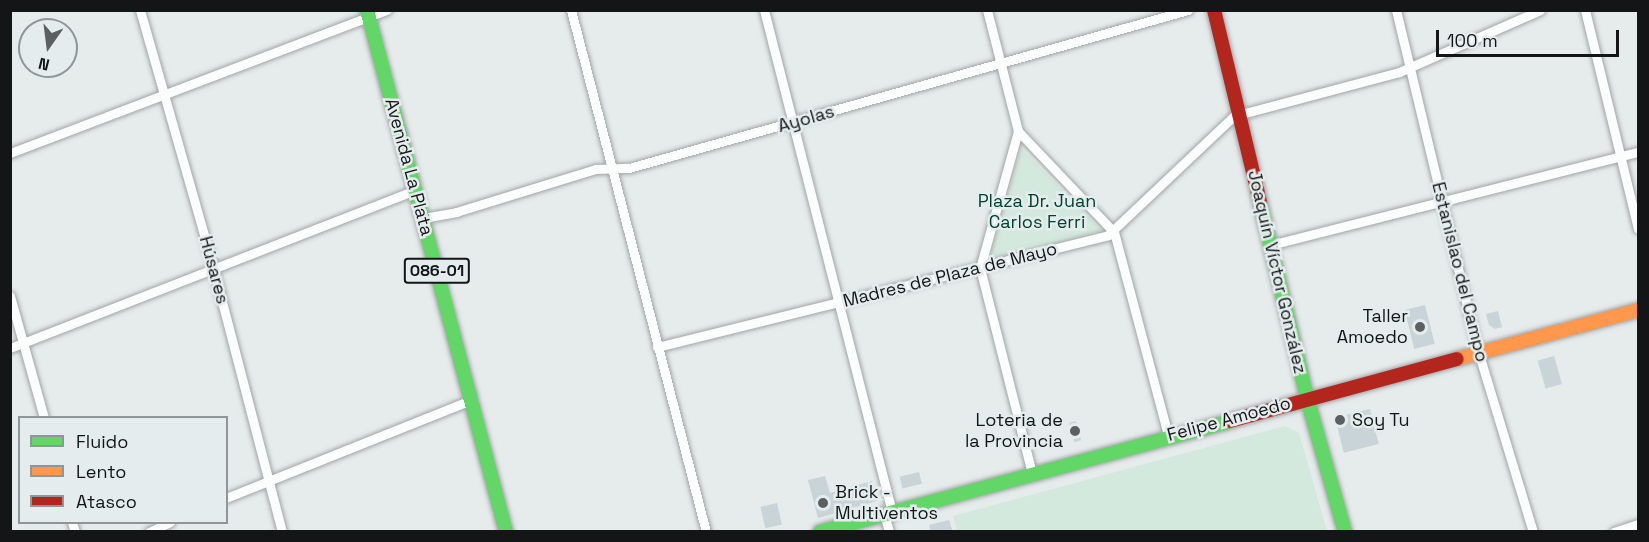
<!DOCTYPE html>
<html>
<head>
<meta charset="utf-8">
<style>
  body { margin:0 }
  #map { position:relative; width:1649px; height:542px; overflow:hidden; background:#e6ebeb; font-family:"Space Grotesk",sans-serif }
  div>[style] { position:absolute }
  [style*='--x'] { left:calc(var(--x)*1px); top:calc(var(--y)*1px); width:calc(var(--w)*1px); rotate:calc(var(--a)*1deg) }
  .green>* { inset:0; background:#d3e9de }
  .building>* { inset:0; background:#c8d4d8; transform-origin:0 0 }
  .roads { filter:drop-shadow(0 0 2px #a1a5a5) drop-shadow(0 0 2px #a1a5a5) }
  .street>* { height:9px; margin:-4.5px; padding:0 4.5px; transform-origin:4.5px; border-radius:4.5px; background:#fbfcfc }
  .fast>* { height:14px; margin:-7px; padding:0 7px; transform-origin:7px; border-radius:7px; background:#63d668 }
  .slow>* { height:14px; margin:-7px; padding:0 7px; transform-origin:7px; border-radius:7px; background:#ff974d }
  .jam>* { height:14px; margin:-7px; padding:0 7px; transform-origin:7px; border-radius:7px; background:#b3261e }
  .dots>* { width:16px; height:16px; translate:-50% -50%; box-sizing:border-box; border:3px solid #e4eced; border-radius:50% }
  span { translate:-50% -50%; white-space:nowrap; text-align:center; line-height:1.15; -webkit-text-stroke:5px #e4eced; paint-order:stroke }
  .shield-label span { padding:2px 4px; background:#e4eced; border:2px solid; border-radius:4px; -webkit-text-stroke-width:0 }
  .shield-label { font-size:16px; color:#131516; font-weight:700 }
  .street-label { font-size:18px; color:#131516 }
  .park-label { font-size:18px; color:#00422b }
  .poi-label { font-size:18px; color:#131516 }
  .right { translate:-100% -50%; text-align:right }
  .left { translate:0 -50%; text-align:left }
  .frame { position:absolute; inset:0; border:12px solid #131516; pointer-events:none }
  .legend { position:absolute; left:18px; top:416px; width:210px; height:108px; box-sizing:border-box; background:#e4eced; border:2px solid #909697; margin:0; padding:8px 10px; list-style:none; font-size:18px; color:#131516 }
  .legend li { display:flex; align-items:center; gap:12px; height:30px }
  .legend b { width:30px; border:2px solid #909697 }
  .north { position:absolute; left:18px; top:18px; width:60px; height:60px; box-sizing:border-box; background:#e4eced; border:2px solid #909697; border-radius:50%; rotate:194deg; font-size:16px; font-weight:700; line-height:24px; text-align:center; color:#131516 }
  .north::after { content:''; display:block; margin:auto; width:21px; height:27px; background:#5d6061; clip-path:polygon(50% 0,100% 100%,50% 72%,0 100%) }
  .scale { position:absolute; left:1436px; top:30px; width:183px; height:27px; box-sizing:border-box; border:3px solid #131516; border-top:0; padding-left:8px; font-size:18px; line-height:21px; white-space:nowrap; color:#131516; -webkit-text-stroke:4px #e4eced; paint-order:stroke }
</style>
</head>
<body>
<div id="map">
  <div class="green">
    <div style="clip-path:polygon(1021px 148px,1102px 231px,990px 259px)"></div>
    <div style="clip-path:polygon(1285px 426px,1299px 433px,1327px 531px,957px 531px,953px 516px)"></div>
  </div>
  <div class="building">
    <div style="left:1425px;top:305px;width:40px;height:21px;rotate:76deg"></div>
    <div style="clip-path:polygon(1498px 311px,1502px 327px,1495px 329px,1489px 325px,1486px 314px)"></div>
    <div style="left:1554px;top:356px;width:29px;height:17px;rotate:74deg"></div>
    <div style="left:1370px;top:409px;width:36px;height:36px;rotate:76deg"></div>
    <div style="left:1076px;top:421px;width:20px;height:7px;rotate:75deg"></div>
    <div style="left:919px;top:472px;width:12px;height:20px;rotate:76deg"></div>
    <div style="clip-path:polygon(825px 476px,830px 493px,872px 481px,877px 501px,818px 518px,808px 480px)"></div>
    <div style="left:777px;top:503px;width:22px;height:17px;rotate:77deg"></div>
    <div style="clip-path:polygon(949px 520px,953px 532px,931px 532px,929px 525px)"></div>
  </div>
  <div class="roads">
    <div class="street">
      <div style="--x:140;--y:10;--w:267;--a:74.1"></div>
      <div style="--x:213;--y:267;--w:274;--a:75.4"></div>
      <div style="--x:571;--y:10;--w:539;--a:75.5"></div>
      <div style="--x:764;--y:10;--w:518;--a:75.7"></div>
      <div style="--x:987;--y:10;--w:125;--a:75.6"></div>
      <div style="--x:1018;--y:131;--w:142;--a:105.5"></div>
      <div style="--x:980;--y:268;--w:211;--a:75.8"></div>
      <div style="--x:1396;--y:10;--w:351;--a:76.5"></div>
      <div style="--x:1478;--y:351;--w:189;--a:73.1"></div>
      <div style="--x:1585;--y:10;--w:225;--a:76.4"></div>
      <div style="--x:1018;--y:131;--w:139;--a:46.5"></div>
      <div style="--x:1114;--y:232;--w:210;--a:75.1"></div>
      <div style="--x:10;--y:153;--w:403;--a:-20.8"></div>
      <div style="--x:423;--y:218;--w:34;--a:-10"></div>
      <div style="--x:456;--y:212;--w:146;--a:-17.1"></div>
      <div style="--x:596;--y:169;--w:33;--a:-2"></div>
      <div style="--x:629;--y:168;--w:581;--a:-15.78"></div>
      <div style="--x:1270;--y:245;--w:380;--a:-14.2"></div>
      <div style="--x:10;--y:296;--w:127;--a:74.4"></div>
      <div style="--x:657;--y:347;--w:465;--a:-13.9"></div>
      <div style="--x:1108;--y:235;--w:173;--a:-43.4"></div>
      <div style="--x:1234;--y:116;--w:171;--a:-14.9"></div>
      <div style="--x:1399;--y:72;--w:154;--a:-23.7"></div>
      <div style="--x:10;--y:348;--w:435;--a:-21.3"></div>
      <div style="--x:226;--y:498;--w:264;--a:-21.8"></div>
      <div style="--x:884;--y:514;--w:19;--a:74"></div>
      <div style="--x:72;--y:522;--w:10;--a:73"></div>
      <div style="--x:149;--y:532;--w:23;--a:-25"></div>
      <div style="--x:1614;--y:532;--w:25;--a:-18"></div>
    </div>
    <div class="fast">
      <div style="--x:367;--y:10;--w:540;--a:75.09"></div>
      <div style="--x:1260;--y:202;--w:202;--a:76.5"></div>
      <div style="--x:1307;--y:398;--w:139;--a:74.2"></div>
      <div style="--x:820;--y:532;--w:425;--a:-15.1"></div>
    </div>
    <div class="slow">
      <div style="--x:1457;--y:359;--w:188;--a:-15.1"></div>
    </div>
    <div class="jam">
      <div style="--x:1214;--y:10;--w:197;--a:76.5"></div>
      <div style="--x:1230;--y:421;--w:235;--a:-15.3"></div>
    </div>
  </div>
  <div class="dots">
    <div style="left:1420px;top:327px;background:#5d6061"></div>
    <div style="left:1340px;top:420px;background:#5d6061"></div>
    <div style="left:1075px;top:431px;background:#5d6061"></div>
    <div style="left:823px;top:503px;background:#5d6061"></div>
  </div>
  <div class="shield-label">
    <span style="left:437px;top:271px">086-01</span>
  </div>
  <div class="street-label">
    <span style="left:806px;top:119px;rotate:-16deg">Ayolas</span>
    <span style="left:409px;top:167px;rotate:75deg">Avenida La Plata</span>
    <span style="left:214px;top:270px;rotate:75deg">Húsares</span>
    <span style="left:1277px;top:272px;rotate:77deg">Joaquín Víctor González</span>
    <span style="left:1460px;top:272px;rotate:76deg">Estanislao del Campo</span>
    <span style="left:950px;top:275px;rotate:-14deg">Madres de Plaza de Mayo</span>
    <span style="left:1229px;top:419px;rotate:-15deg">Felipe Amoedo</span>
  </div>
  <div class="park-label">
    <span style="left:1037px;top:212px">Plaza Dr. Juan<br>Carlos Ferri</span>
  </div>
  <div class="poi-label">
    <span class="right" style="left:1408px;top:327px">Taller<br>Amoedo</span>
    <span class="left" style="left:1352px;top:420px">Soy Tu</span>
    <span class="right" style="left:1063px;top:431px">Loteria de<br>la Provincia</span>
    <span class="left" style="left:835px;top:503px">Brick -<br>Multiventos</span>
  </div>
  <div class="frame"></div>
  <ul class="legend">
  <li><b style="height:8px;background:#63d668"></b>Fluido</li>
  <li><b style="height:8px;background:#ff974d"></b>Lento</li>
  <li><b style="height:8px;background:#b3261e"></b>Atasco</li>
  </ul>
  <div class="north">N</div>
  <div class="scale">100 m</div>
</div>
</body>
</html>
